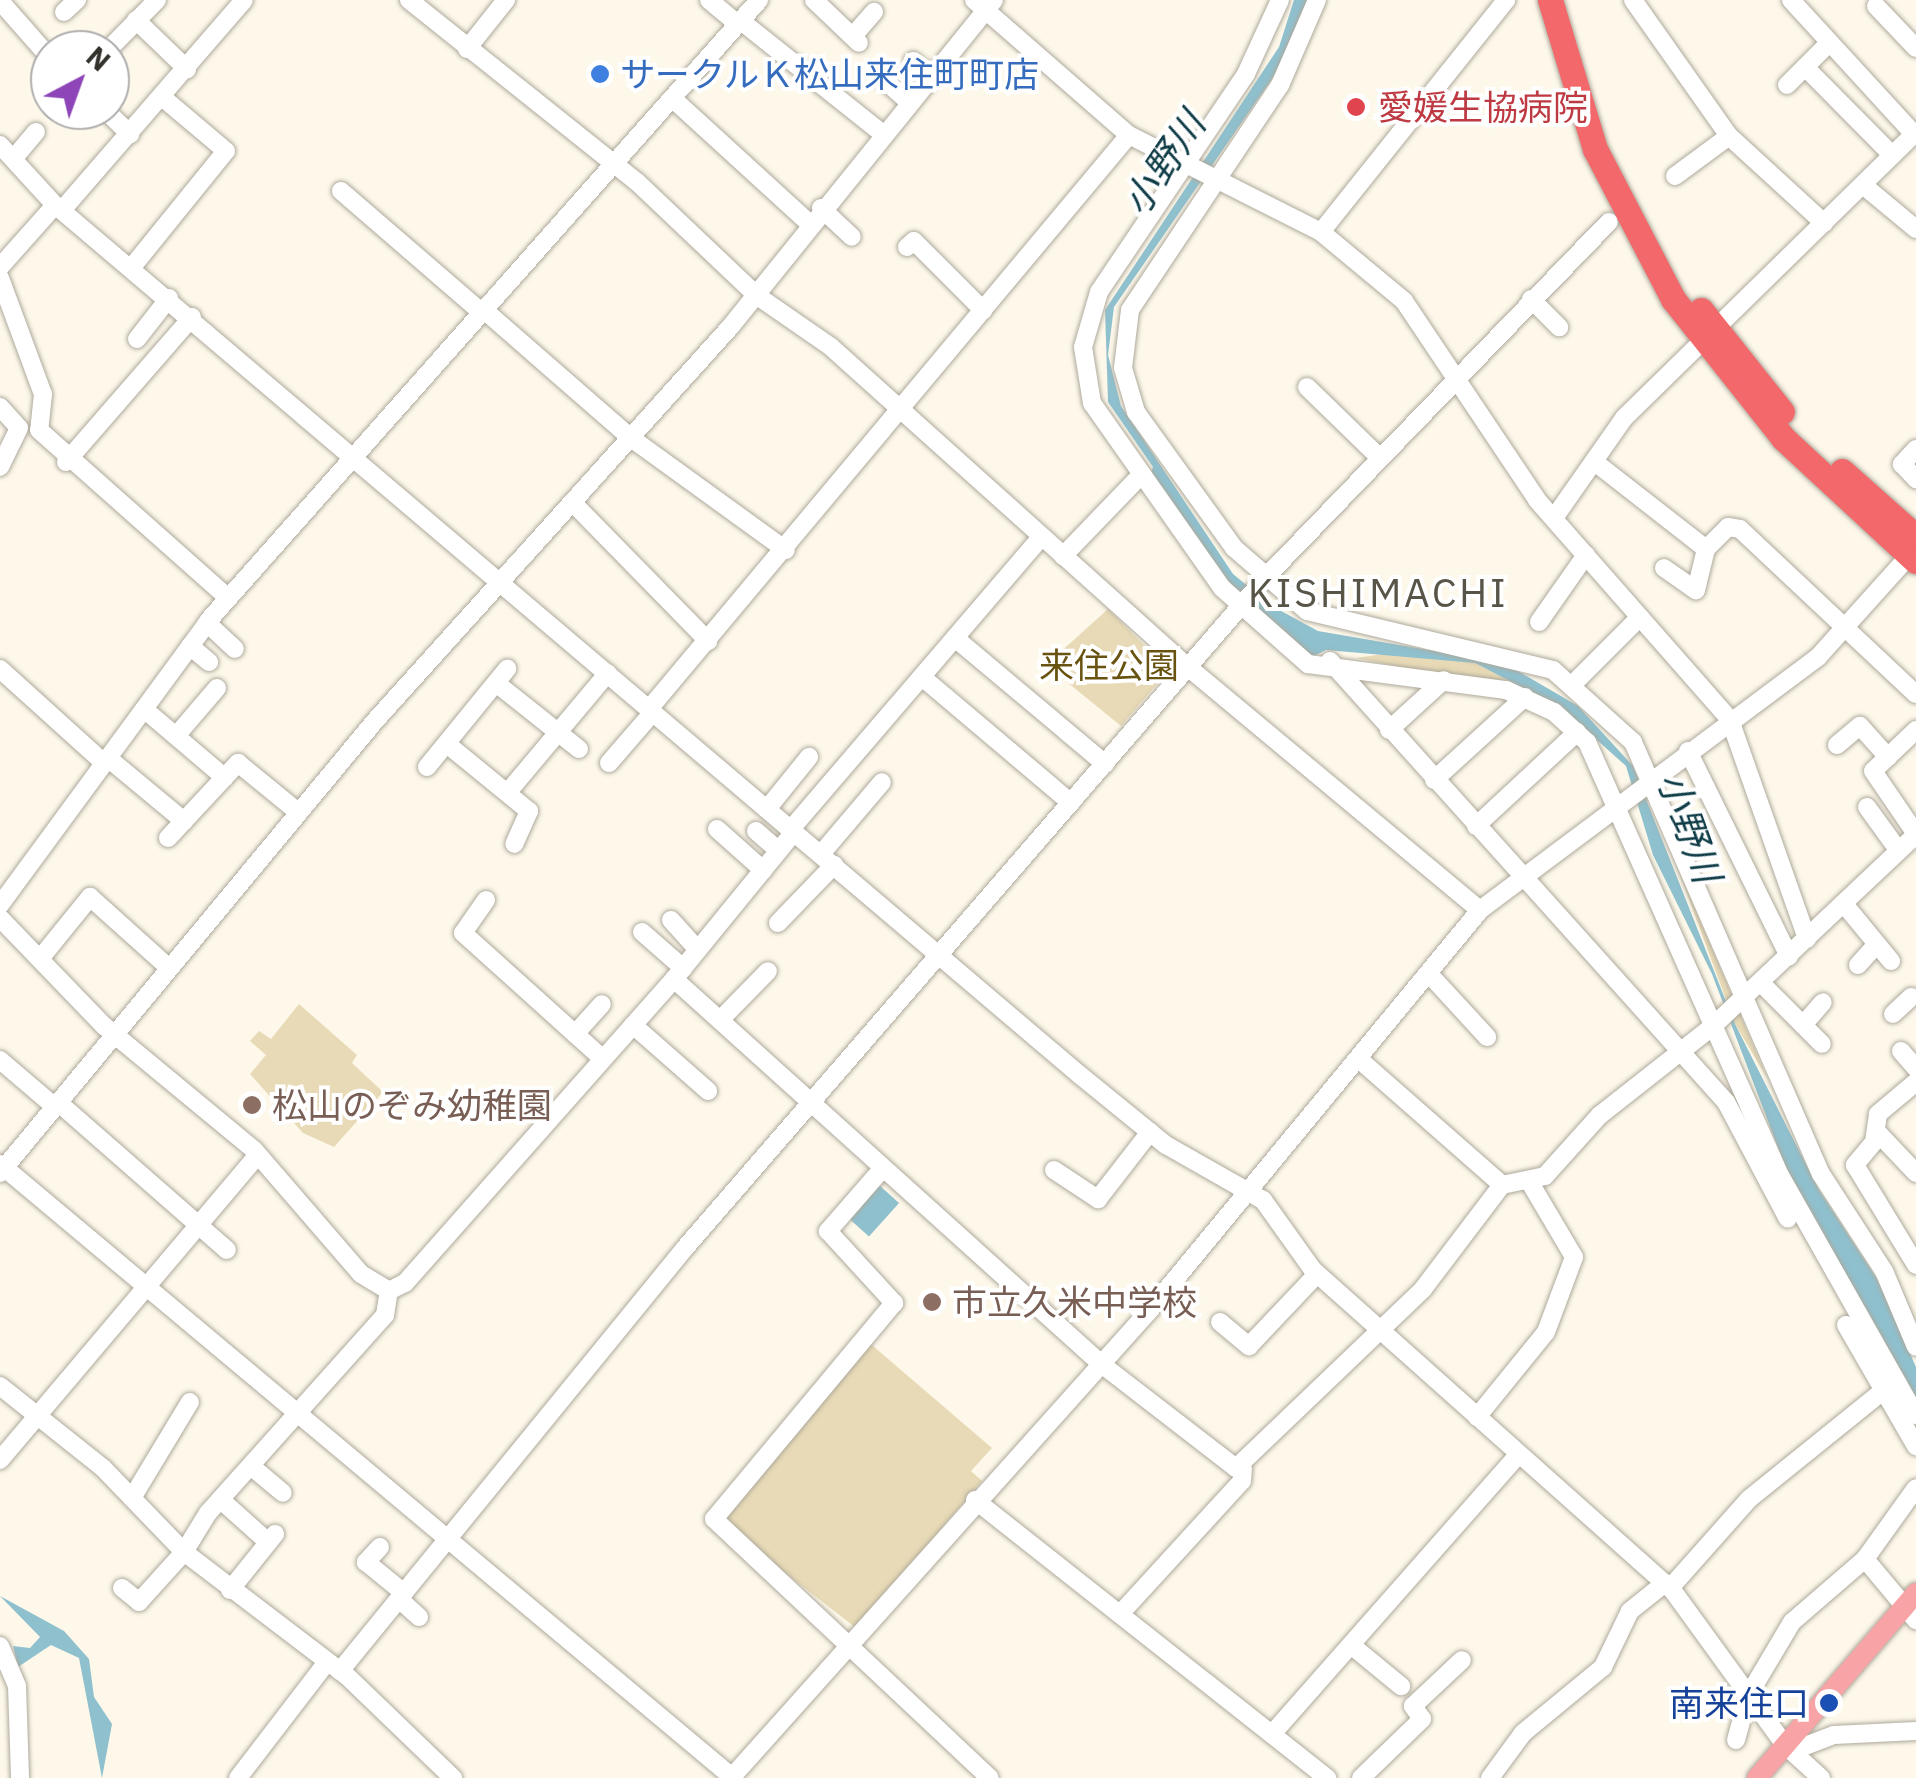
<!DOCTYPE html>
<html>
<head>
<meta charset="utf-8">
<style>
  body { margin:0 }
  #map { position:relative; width:1916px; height:1778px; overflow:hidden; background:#fdf8ea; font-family:"IBM Plex Sans","Noto Sans JP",sans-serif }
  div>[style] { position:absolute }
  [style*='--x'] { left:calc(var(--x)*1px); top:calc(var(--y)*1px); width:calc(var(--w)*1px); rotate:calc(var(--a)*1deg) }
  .green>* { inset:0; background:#e8dab6 }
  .water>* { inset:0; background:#8fc0ce; transform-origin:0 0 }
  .roads { filter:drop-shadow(0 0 2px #aea99c) drop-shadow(0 0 2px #aea99c) }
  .minor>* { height:18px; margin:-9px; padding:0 9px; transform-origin:9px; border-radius:9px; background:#fff }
  .major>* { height:20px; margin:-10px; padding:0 10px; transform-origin:10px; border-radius:10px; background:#f8a4a6 }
  .highway>* { height:25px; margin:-12.5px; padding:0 12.5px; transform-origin:12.5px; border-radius:12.5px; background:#f3686b }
  .dots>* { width:28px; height:28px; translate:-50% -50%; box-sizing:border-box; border:5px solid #fff; border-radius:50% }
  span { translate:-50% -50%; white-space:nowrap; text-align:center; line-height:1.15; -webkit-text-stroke:8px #fff; paint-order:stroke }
  .shop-label { font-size:35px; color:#366cbe }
  .left { translate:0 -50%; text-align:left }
  .health-label { font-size:35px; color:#be3a42 }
  .park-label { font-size:35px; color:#695310 }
  .education-label { font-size:35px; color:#785e54 }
  .transit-label { font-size:35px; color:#164399 }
  .right { translate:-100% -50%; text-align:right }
  .water-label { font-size:38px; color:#0f3c47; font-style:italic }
  .quarter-label { font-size:40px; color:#585448; letter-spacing:2.5px }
  .north { position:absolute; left:30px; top:30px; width:100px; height:100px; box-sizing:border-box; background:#fff; border:2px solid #aeadab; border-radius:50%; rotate:41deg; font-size:28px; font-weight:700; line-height:40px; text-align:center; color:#34322d }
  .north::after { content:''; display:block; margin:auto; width:35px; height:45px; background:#8d45b8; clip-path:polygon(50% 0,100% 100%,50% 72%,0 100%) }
</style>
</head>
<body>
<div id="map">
  <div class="green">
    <div style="clip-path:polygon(1108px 609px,1169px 670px,1121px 726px,1046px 665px)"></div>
    <div style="clip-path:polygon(1390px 653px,1475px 663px,1538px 695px,1356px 658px)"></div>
    <div style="clip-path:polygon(1676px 864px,1767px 1078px,1735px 1024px)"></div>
    <div style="clip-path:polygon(299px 1004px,357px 1055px,352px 1063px,383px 1092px,334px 1147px,303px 1133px,250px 1074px,266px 1055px,250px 1041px,259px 1031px,271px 1039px)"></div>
    <div style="clip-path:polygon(866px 1340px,992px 1448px,971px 1471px,982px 1481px,856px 1628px,724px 1525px,720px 1511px)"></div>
  </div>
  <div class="water">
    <div style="clip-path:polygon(1294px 0,1307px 0,1278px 70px,1114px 307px,1108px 355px,1121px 406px,1233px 574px,1272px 606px,1318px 631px,1504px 663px,1578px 706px,1633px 766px,1735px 1024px,1819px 1190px,1877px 1279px,1916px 1367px,1916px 1403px,1793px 1187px,1712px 974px,1653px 855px,1626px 766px,1560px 707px,1475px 663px,1326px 650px,1312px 657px,1231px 589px,1148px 480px,1153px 467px,1108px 402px,1105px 310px,1279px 47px)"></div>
    <div style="left:879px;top:1185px;width:27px;height:45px;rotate:42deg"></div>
    <div style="clip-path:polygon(0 1596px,64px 1631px,89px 1659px,94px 1697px,112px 1724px,102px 1778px,79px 1658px,51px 1645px,18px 1667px,13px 1646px,30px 1648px,40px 1637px)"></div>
  </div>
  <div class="roads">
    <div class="minor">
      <div style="--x:409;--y:0;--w:292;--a:38.6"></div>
      <div style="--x:637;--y:182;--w:164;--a:43.5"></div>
      <div style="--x:756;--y:295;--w:91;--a:34.7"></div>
      <div style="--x:831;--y:347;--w:479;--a:41.9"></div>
      <div style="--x:1188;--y:667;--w:380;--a:39.8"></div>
      <div style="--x:709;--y:0;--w:38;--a:40"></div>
      <div style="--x:814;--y:0;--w:62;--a:43.7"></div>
      <div style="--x:974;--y:0;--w:206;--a:41.1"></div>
      <div style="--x:1129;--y:135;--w:215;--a:26.8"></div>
      <div style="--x:1321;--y:232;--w:108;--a:39.7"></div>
      <div style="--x:1404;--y:301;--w:239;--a:56.2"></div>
      <div style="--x:1537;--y:500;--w:293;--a:48.7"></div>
      <div style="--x:1730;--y:720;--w:232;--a:70.6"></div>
      <div style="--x:1280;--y:0;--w:81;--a:114.7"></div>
      <div style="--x:1246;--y:74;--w:263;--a:124"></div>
      <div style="--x:1099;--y:292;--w:57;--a:106.2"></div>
      <div style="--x:1083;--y:347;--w:57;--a:80.9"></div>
      <div style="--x:1092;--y:403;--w:226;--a:54.9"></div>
      <div style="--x:1222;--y:588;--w:115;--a:41.5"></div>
      <div style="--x:1308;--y:664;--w:200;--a:7.5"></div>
      <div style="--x:1506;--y:690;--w:53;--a:24.6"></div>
      <div style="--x:1554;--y:712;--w:45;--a:42.3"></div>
      <div style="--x:1587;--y:742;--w:476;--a:66"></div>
      <div style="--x:1781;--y:1177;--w:274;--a:60.5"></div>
      <div style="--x:1317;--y:0;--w:93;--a:113.5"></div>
      <div style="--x:1280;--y:85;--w:270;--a:123.7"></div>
      <div style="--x:1130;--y:310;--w:58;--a:96.9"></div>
      <div style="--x:1123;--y:368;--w:46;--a:73.5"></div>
      <div style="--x:1136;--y:412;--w:168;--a:54.2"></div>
      <div style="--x:1234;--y:548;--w:96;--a:40.8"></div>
      <div style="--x:1307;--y:611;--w:253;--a:13.5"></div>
      <div style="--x:1553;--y:670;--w:108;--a:42"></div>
      <div style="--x:1633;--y:742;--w:471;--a:66.5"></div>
      <div style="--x:1821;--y:1174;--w:116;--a:57"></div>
      <div style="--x:1884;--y:1271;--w:82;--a:67.2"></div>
      <div style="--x:1633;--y:0;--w:166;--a:54.8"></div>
      <div style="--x:1729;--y:136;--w:129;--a:42.5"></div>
      <div style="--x:1791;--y:0;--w:182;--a:47.5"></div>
      <div style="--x:0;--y:1;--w:76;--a:48.7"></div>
      <div style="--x:1876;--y:6;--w:58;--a:46.4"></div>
      <div style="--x:64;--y:12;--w:18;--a:-43"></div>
      <div style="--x:136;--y:20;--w:71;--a:43.9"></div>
      <div style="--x:741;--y:21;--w:181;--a:38.5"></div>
      <div style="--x:853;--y:36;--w:32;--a:-49"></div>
      <div style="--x:467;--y:49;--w:63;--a:-51.5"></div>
      <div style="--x:108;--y:50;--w:70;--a:-45.6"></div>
      <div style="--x:913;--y:61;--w:23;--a:40"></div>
      <div style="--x:1805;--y:67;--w:124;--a:45.3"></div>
      <div style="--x:881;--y:77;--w:38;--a:42"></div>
      <div style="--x:1787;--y:85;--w:55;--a:-45"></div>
      <div style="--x:672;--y:98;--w:185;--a:42.4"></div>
      <div style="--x:105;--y:110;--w:35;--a:44"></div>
      <div style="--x:0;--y:145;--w:81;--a:47.5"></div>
      <div style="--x:55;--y:205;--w:1346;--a:40.33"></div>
      <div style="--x:1081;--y:1076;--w:109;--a:39.1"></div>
      <div style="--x:1166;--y:1145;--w:112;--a:29.6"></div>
      <div style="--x:1263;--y:1200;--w:86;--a:54.5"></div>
      <div style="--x:1313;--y:1270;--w:482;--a:41.7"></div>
      <div style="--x:1673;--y:1591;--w:190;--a:54"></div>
      <div style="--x:1785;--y:1745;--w:49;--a:42.5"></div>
      <div style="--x:14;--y:158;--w:34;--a:-50"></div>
      <div style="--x:1675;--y:176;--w:67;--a:-36.5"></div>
      <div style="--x:1863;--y:185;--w:69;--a:39.7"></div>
      <div style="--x:341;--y:191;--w:185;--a:40.8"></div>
      <div style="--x:821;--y:208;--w:42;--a:43.1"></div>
      <div style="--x:63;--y:209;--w:276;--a:-49.1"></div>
      <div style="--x:1321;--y:232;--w:297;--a:-51.4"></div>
      <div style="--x:907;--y:247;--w:9;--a:-41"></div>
      <div style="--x:914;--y:241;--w:98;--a:45"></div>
      <div style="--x:0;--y:267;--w:83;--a:-48.4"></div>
      <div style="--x:132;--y:267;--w:149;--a:-51"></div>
      <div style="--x:226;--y:151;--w:84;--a:-139.8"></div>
      <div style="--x:0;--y:278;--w:124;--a:69.7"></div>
      <div style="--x:43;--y:394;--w:36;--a:96"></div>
      <div style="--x:39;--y:430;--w:253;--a:41.6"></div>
      <div style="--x:1531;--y:299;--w:40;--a:45"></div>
      <div style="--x:483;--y:309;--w:196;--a:41.1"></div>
      <div style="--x:631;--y:438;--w:191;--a:35.9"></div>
      <div style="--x:137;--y:339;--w:52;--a:-52"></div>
      <div style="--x:1307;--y:387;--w:99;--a:44.2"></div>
      <div style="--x:0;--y:407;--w:28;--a:48"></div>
      <div style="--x:19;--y:428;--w:43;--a:116"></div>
      <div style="--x:1916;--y:449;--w:21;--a:133"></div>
      <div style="--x:1902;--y:464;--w:21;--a:47"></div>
      <div style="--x:66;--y:462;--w:192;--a:-49"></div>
      <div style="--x:1596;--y:463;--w:140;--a:38"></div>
      <div style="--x:1706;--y:549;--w:31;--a:-45"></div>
      <div style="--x:1728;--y:527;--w:12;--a:9"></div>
      <div style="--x:1740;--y:529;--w:241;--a:43.2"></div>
      <div style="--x:574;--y:504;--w:192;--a:45.6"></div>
      <div style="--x:1554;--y:518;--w:122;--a:-55"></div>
      <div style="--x:1624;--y:418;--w:409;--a:-44.4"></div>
      <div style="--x:1063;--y:556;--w:108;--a:-46.1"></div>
      <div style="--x:1664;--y:568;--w:39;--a:35"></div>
      <div style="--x:1696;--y:590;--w:42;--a:-76.3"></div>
      <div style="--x:1539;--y:622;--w:82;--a:-55"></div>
      <div style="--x:207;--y:623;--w:38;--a:43"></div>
      <div style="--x:955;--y:638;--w:196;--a:40"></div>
      <div style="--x:190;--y:646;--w:25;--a:40"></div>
      <div style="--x:1330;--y:661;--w:593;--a:48.08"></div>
      <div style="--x:1726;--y:1102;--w:132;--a:62.1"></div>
      <div style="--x:0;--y:669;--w:140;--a:42.1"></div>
      <div style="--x:922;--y:677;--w:195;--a:40.2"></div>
      <div style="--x:496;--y:683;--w:106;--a:38.5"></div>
      <div style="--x:1574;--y:683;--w:93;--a:-45"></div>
      <div style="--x:144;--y:709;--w:106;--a:40.4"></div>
      <div style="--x:649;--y:709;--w:748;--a:-50.1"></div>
      <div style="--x:1389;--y:730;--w:74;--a:-42.3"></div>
      <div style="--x:1916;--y:730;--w:59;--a:136.4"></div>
      <div style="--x:1873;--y:771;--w:76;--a:55.7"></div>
      <div style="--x:176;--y:736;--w:63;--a:-49.5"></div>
      <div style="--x:447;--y:744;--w:106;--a:39.3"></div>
      <div style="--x:529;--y:811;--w:36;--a:114"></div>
      <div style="--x:1837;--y:745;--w:30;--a:-40"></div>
      <div style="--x:1860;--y:726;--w:42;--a:47.9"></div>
      <div style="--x:1688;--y:751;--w:229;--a:63.8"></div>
      <div style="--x:108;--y:758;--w:99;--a:39.7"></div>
      <div style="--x:609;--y:763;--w:67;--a:-49.2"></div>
      <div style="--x:427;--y:767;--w:127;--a:-50.8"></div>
      <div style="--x:1434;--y:780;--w:123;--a:-42.4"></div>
      <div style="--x:508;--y:792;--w:155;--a:-50"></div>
      <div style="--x:1867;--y:807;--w:54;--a:54"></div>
      <div style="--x:767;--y:809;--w:67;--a:-51.1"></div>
      <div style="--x:1476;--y:826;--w:138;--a:-42.9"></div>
      <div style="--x:717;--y:829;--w:62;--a:41.7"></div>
      <div style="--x:791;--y:829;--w:384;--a:-49.4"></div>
      <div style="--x:756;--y:831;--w:30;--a:41"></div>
      <div style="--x:794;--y:832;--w:190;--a:129.2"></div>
      <div style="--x:674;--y:979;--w:574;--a:42.03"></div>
      <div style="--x:1100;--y:1363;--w:172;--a:37.7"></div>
      <div style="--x:1236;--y:1468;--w:259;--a:-43.7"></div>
      <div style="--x:1423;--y:1289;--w:131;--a:-52.8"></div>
      <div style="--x:1502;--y:1185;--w:44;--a:-11.8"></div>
      <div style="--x:1545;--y:1176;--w:82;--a:-48"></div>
      <div style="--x:1600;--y:1115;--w:144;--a:-38.2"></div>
      <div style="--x:1713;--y:1026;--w:279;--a:-43.3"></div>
      <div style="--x:168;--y:838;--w:103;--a:-47"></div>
      <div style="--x:238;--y:763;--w:77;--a:39.2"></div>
      <div style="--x:821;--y:854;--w:94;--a:-49.7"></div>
      <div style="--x:486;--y:900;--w:40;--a:124.9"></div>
      <div style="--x:463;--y:933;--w:188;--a:42"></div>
      <div style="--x:1844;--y:904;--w:74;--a:50.5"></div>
      <div style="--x:0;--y:905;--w:353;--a:-53.7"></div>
      <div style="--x:209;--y:620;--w:829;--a:-48.42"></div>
      <div style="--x:0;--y:918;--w:149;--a:46.1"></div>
      <div style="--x:103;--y:1025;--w:196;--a:39.6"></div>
      <div style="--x:254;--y:1150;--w:164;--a:49.2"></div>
      <div style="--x:361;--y:1274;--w:33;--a:31"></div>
      <div style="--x:389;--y:1291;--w:18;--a:-27"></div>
      <div style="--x:405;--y:1283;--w:406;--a:-48.5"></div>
      <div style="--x:671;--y:920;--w:40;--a:48"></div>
      <div style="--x:778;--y:923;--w:81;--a:-46"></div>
      <div style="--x:642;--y:932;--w:55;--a:41.3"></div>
      <div style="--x:43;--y:955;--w:75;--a:-51"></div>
      <div style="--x:90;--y:897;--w:105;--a:41.9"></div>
      <div style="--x:1858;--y:965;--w:28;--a:-48"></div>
      <div style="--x:1431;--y:976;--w:83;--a:47.4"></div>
      <div style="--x:1761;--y:983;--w:86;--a:45"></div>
      <div style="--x:1893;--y:1014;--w:25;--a:-43"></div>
      <div style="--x:721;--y:1019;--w:67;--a:-45.6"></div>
      <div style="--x:633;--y:1025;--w:100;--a:41.3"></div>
      <div style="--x:1803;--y:1025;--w:30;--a:-49"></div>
      <div style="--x:575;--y:1034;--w:40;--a:-48"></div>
      <div style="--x:1901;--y:1051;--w:23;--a:49"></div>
      <div style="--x:0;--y:1060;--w:72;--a:40.5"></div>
      <div style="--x:1361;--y:1061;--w:188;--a:41.3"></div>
      <div style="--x:1916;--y:1082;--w:50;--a:139.9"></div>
      <div style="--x:1878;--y:1114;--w:28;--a:98"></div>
      <div style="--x:1874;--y:1142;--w:30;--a:130"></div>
      <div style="--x:1855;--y:1165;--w:117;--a:58.6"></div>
      <div style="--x:59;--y:1103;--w:223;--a:41.2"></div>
      <div style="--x:1878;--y:1133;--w:55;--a:46.5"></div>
      <div style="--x:0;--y:1164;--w:955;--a:39.94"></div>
      <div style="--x:883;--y:1168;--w:84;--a:131.1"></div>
      <div style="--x:828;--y:1231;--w:98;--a:47.5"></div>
      <div style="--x:894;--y:1303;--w:281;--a:129.8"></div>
      <div style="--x:714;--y:1519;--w:378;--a:43.2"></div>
      <div style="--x:1054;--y:1170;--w:53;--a:33.4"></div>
      <div style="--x:1098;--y:1199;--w:85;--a:-52.2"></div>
      <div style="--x:0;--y:1173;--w:586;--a:-50.33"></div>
      <div style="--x:374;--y:722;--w:533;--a:-47.96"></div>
      <div style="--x:731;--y:326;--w:419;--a:-51.1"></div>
      <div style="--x:1220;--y:1322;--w:38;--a:40"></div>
      <div style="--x:1249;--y:1346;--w:99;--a:-46.6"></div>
      <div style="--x:1846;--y:1325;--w:140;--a:60"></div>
      <div style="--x:0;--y:1386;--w:132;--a:38.5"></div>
      <div style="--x:103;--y:1468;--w:117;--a:46"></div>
      <div style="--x:184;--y:1552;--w:206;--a:37.3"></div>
      <div style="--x:348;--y:1677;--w:146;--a:43.9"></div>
      <div style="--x:1477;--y:1417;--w:109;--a:-50.9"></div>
      <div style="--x:1546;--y:1332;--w:80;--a:-69.5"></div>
      <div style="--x:1574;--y:1257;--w:88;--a:-120.6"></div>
      <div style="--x:0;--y:1460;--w:399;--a:-49.8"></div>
      <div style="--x:252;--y:1467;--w:40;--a:40"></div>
      <div style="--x:132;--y:1498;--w:112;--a:-58.9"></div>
      <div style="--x:221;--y:1500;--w:63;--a:41.8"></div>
      <div style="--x:975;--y:1500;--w:449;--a:38.3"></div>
      <div style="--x:380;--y:1547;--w:21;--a:133"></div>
      <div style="--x:366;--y:1562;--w:49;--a:39.2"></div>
      <div style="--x:1865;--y:1559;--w:80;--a:50.1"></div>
      <div style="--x:122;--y:1588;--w:22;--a:39"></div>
      <div style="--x:139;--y:1602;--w:67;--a:-48"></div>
      <div style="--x:184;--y:1552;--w:46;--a:-58.4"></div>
      <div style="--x:208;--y:1513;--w:266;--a:-48.2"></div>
      <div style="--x:385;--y:1315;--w:24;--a:-81"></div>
      <div style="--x:1670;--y:1588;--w:119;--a:-48.4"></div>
      <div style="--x:1749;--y:1499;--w:172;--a:-38.9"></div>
      <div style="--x:230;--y:1590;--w:72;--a:-51.2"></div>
      <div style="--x:399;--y:1599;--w:27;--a:42"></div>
      <div style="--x:1120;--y:1614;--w:180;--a:-47.5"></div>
      <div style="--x:1242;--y:1481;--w:13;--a:-86"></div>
      <div style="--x:1351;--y:1645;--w:65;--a:39.4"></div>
      <div style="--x:0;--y:1646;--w:43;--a:67"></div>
      <div style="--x:17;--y:1686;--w:92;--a:88.1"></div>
      <div style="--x:340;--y:1671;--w:546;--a:-50.8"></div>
      <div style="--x:685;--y:1248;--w:886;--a:-49.12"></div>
      <div style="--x:1265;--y:578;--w:495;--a:-46"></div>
      <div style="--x:1272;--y:1734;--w:373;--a:-48.6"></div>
      <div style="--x:1736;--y:1740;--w:46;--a:-74.7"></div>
      <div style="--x:1748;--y:1696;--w:86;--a:-59.3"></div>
      <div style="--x:1792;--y:1622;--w:96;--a:-40.8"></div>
      <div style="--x:1865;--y:1559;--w:87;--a:-54.3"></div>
      <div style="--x:1792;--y:1751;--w:45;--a:-20.9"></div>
      <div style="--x:1834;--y:1735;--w:82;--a:-2.8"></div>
      <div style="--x:238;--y:1778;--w:146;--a:-52.5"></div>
      <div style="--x:731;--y:1778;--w:627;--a:-48.17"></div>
      <div style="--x:1149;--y:1311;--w:520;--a:-50.46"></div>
      <div style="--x:1480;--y:910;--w:422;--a:-36.8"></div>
      <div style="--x:1818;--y:657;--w:147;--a:-48"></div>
      <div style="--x:1361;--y:1778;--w:85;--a:-44"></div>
      <div style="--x:1422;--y:1719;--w:16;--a:-125"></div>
      <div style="--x:1413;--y:1706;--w:67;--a:-43.2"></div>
      <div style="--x:1490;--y:1778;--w:56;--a:-53.7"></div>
      <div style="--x:1523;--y:1733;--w:104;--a:-39.5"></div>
      <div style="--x:1603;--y:1667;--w:62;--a:-64.3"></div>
      <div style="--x:1630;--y:1611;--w:45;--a:-38.7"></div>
    </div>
    <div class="major">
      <div style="--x:1757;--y:1778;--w:244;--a:-49.3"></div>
    </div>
    <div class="highway">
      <div style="--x:1550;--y:0;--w:156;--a:73.2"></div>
      <div style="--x:1595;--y:149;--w:169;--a:62.5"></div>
      <div style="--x:1673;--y:299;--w:177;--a:51.6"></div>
      <div style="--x:1783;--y:438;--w:181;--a:42.8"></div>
      <div style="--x:1701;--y:310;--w:130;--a:51.5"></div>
      <div style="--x:1842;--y:471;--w:99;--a:41.7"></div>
    </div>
  </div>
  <div class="dots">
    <div style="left:600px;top:74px;background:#3f7fe0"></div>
    <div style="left:1356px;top:107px;background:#e0444e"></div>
    <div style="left:252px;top:1105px;background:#8d6e63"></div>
    <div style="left:932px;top:1302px;background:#8d6e63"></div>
    <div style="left:1829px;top:1703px;background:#1a4fb4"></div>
  </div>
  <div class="shop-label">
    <span class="left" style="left:620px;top:74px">サークルＫ松山来住町町店</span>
  </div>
  <div class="health-label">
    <span class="left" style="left:1378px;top:107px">愛媛生協病院</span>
  </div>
  <div class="park-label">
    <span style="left:1109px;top:665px">来住公園</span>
  </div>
  <div class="education-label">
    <span class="left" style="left:272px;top:1105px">松山のぞみ幼稚園</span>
    <span class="left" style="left:952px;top:1302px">市立久米中学校</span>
  </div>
  <div class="transit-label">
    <span class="right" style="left:1809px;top:1703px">南来住口</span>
  </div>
  <div class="water-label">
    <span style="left:1163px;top:163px;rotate:-56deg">小野川</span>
    <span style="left:1690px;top:827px;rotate:70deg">小野川</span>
  </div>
  <div class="quarter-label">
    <span style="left:1378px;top:592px">KISHIMACHI</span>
  </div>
  <div class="north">N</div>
</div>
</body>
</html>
